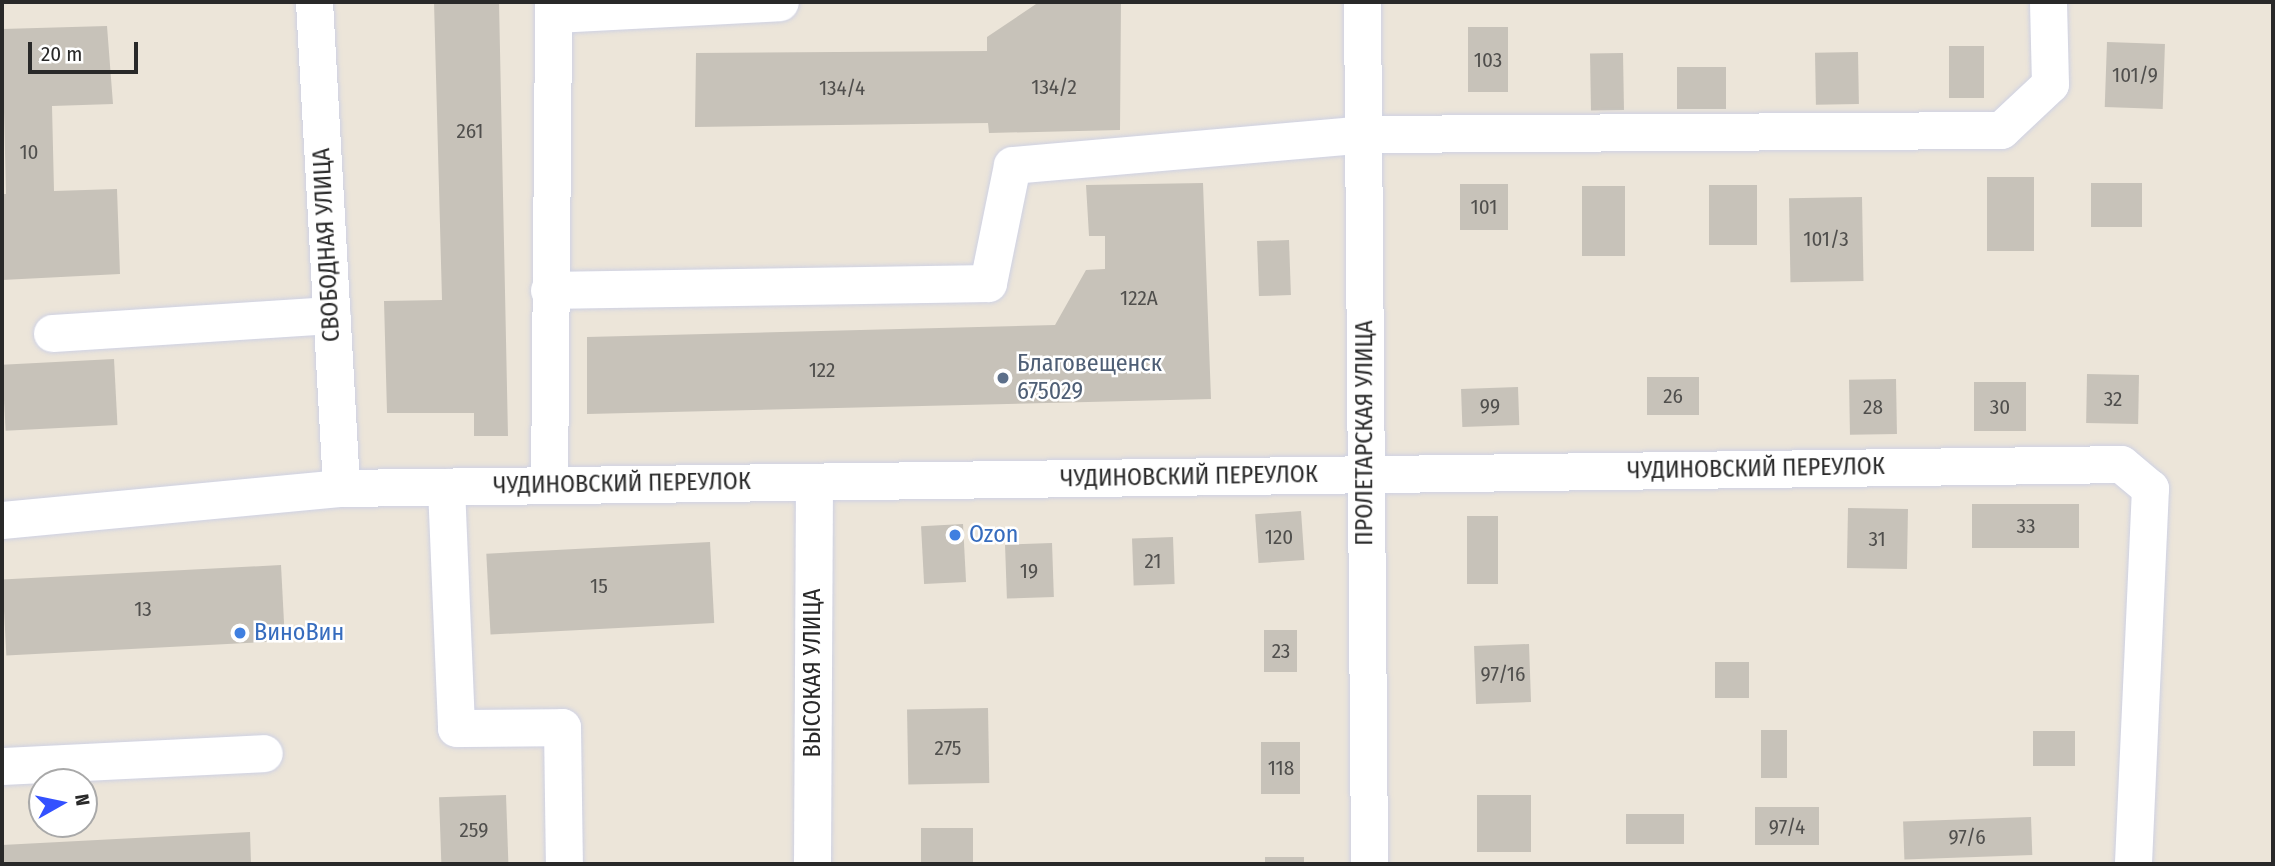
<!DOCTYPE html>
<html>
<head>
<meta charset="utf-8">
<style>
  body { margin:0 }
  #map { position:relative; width:2275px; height:866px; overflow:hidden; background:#ece5d9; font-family:"Fira Sans Condensed",sans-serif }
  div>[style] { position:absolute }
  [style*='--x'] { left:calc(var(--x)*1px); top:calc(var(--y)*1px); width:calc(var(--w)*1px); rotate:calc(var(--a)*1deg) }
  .building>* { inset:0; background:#c7c2b9; transform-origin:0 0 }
  .roads { filter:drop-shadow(0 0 2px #ced1e3) drop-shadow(0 0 2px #ced1e3) }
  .minor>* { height:37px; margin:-18.5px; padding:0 18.5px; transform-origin:18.5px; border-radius:18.5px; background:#fff }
  .dots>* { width:19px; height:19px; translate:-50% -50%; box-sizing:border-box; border:4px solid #fff; border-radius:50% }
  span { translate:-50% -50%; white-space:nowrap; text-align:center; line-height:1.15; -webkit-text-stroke:5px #fff; paint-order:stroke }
  .number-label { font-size:21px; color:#504f4d }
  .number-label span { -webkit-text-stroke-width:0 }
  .street-label { font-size:24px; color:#292929 }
  .service-label { font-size:24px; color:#4e5e75 }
  .left { translate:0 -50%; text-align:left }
  .shop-label { font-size:24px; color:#366cbe }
  .frame { position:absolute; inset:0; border:4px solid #292929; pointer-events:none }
  .north { position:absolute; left:28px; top:768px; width:70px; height:70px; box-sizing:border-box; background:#fff; border:2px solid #a9a9a9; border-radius:50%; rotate:81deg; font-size:19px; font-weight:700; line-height:28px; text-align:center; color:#292929 }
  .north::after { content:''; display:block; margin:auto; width:24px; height:32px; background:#3351ff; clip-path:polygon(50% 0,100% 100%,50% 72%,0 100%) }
  .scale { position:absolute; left:28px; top:42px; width:110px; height:32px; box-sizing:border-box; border:4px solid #292929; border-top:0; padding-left:9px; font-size:21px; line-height:24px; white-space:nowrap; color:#292929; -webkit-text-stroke:5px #fff; paint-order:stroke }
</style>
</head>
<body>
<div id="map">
  <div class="building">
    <div style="clip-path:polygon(434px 2px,499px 2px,508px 436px,474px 436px,474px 413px,387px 413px,384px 301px,442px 300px)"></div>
    <div style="clip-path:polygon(1039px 2px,1121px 2px,1120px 130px,989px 133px,988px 123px,695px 127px,696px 53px,987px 51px,987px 37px)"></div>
    <div style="clip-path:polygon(107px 26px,113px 104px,52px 106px,54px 191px,117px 189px,120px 274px,2px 280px,2px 194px,6px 194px,2px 29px)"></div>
    <div style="left:1468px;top:27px;width:40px;height:65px"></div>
    <div style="left:2107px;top:42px;width:58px;height:65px;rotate:2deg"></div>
    <div style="left:1949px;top:46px;width:35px;height:52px"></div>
    <div style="left:1858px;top:52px;width:52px;height:43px;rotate:89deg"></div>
    <div style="left:1623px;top:53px;width:57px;height:33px;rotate:89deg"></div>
    <div style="left:1677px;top:67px;width:49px;height:42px"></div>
    <div style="left:1987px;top:177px;width:47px;height:74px"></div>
    <div style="clip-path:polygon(1203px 183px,1211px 399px,587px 414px,587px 337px,1055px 325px,1086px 270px,1105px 269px,1105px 236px,1089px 236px,1086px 185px)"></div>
    <div style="left:2142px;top:183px;width:44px;height:51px;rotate:90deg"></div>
    <div style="left:1460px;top:184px;width:48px;height:46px"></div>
    <div style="left:1757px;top:185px;width:60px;height:48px;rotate:90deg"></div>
    <div style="left:1582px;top:186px;width:43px;height:70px"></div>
    <div style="left:1862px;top:197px;width:84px;height:73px;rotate:89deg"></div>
    <div style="left:1289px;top:240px;width:55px;height:32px;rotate:88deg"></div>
    <div style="left:114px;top:359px;width:66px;height:112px;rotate:87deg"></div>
    <div style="left:2087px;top:374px;width:52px;height:49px;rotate:1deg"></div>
    <div style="left:1647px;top:377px;width:52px;height:38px"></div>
    <div style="left:1896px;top:379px;width:55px;height:47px;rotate:89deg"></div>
    <div style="left:2026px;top:382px;width:49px;height:52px;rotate:90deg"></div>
    <div style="left:1518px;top:387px;width:38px;height:57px;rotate:88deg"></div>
    <div style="left:1972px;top:504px;width:107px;height:44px"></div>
    <div style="left:1848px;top:508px;width:60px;height:60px;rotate:1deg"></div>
    <div style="left:1301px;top:511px;width:49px;height:46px;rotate:86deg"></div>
    <div style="left:1467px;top:516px;width:31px;height:68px"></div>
    <div style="left:963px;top:524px;width:58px;height:42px;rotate:87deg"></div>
    <div style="left:1173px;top:537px;width:47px;height:41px;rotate:88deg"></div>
    <div style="left:710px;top:542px;width:81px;height:224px;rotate:87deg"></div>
    <div style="left:1052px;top:543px;width:54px;height:47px;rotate:88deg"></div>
    <div style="left:281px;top:565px;width:76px;height:279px;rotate:87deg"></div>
    <div style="left:1264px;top:630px;width:33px;height:42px"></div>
    <div style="left:1529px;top:644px;width:58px;height:55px;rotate:88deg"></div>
    <div style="left:1715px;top:662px;width:34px;height:36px"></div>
    <div style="left:988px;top:708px;width:75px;height:81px;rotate:89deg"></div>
    <div style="left:1761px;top:730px;width:26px;height:48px"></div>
    <div style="left:2033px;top:731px;width:42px;height:35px"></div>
    <div style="left:1261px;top:742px;width:39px;height:52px"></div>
    <div style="left:506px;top:795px;width:69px;height:67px;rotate:88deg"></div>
    <div style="left:1477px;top:795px;width:54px;height:57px"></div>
    <div style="left:1819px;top:807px;width:38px;height:64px;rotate:90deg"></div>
    <div style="left:1626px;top:814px;width:58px;height:30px"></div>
    <div style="left:2031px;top:817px;width:38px;height:128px;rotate:88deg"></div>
    <div style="left:921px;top:828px;width:52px;height:36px"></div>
    <div style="clip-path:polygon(250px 832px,251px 864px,2px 864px,2px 845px)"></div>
    <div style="left:1265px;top:857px;width:39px;height:7px"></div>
  </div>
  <div class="roads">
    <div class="minor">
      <div style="--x:314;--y:2;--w:487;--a:86.8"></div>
      <div style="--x:1362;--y:2;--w:862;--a:89.53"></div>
      <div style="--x:554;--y:14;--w:226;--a:-3"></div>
      <div style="--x:549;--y:290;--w:439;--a:-0.9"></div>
      <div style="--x:988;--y:283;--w:120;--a:-78.5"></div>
      <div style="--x:1012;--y:165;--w:352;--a:-5"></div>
      <div style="--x:1363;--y:134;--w:638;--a:-0.36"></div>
      <div style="--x:2001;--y:130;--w:67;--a:-43.2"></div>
      <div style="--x:2050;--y:84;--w:82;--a:-91.4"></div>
      <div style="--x:52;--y:333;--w:280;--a:-3.7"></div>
      <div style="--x:549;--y:485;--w:483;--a:-89.5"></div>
      <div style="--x:446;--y:487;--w:241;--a:87.6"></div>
      <div style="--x:456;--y:728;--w:106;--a:-0.5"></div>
      <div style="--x:562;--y:727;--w:137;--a:89.2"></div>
      <div style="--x:2;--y:520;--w:341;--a:-5.4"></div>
      <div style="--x:341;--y:488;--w:1780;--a:-0.77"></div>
      <div style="--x:2121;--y:464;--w:38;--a:40"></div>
      <div style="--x:2150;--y:488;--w:376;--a:92.6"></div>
      <div style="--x:2;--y:766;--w:262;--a:-2.8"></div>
      <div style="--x:812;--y:864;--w:382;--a:-89.7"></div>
    </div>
  </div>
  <div class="dots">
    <div style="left:1003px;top:378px;background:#5c6f8a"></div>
    <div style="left:955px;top:535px;background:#3f7fe0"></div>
    <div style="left:240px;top:633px;background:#3f7fe0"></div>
  </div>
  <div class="number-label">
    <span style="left:1488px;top:60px">103</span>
    <span style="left:2135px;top:75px">101/9</span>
    <span style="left:1054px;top:87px">134/2</span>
    <span style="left:842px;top:88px">134/4</span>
    <span style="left:470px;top:131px">261</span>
    <span style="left:29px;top:152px">10</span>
    <span style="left:1484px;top:207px">101</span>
    <span style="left:1826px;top:239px">101/3</span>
    <span style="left:1139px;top:298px">122А</span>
    <span style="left:822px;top:370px">122</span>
    <span style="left:1673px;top:396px">26</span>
    <span style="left:2113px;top:399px">32</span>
    <span style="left:1490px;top:406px">99</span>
    <span style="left:1873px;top:407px">28</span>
    <span style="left:2000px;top:407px">30</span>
    <span style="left:2026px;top:526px">33</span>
    <span style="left:1279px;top:537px">120</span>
    <span style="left:1877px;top:539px">31</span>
    <span style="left:1153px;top:561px">21</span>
    <span style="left:1029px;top:571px">19</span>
    <span style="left:599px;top:586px">15</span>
    <span style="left:143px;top:609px">13</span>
    <span style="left:1281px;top:651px">23</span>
    <span style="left:1503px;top:674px">97/16</span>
    <span style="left:948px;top:748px">275</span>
    <span style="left:1281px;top:768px">118</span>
    <span style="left:1787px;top:827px">97/4</span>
    <span style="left:474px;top:830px">259</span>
    <span style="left:1967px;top:837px">97/6</span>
  </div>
  <div class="street-label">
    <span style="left:327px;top:245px;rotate:-93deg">СВОБОДНАЯ УЛИЦА</span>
    <span style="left:1365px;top:433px;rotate:-90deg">ПРОЛЕТАРСКАЯ УЛИЦА</span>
    <span style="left:1756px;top:469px;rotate:-1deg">ЧУДИНОВСКИЙ ПЕРЕУЛОК</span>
    <span style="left:1189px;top:477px;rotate:-1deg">ЧУДИНОВСКИЙ ПЕРЕУЛОК</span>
    <span style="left:622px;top:484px;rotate:-1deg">ЧУДИНОВСКИЙ ПЕРЕУЛОК</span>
    <span style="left:813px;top:673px;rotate:-90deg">ВЫСОКАЯ УЛИЦА</span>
  </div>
  <div class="service-label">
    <span class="left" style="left:1017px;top:378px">Благовещенск<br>675029</span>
  </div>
  <div class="shop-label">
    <span class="left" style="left:969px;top:535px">Ozon</span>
    <span class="left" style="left:254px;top:633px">ВиноВин</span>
  </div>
  <div class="frame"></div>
  <div class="north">N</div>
  <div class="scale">20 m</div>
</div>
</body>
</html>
